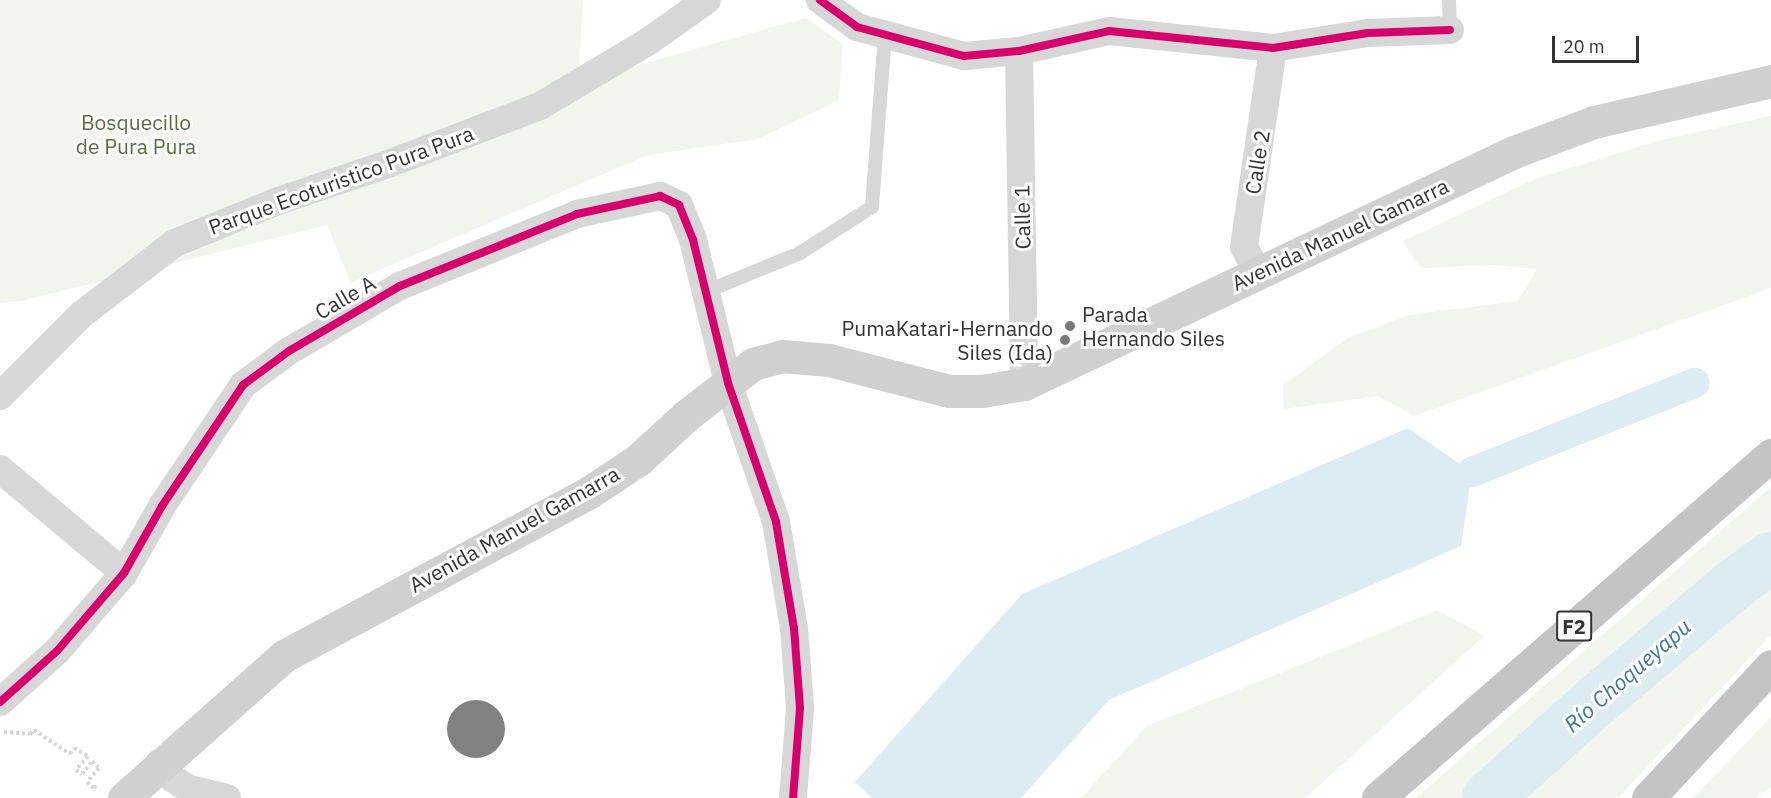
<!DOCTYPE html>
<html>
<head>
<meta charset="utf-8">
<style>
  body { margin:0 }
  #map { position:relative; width:1771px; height:798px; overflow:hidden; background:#fff; font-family:"IBM Plex Sans",sans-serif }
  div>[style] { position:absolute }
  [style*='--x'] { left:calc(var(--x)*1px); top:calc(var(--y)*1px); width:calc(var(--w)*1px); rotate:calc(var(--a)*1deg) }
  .green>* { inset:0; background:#f1f5ed }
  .water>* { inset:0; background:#ddebf3 }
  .canal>* { height:30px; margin:-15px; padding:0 15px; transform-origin:15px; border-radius:15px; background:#ddebf3 }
  .river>* { height:52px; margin:-26px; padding:0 26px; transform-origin:26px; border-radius:26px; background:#ddebf3 }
  .building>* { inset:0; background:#818181 }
  .round { border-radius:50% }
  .path>* { height:4px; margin-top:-2px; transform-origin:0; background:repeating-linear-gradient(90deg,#d6d6d6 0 3px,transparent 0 6px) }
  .service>* { height:14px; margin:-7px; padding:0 7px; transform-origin:7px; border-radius:7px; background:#d7d7d7 }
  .minor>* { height:28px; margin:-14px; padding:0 14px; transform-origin:14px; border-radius:14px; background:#d7d7d7 }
  .secondary>* { height:33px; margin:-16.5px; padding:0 16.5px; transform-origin:16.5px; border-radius:16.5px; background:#d0d0d0 }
  .motorway>* { height:33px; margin:-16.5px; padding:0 16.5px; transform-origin:16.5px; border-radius:16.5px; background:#c4c4c4 }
  .cycleway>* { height:8px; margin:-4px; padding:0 4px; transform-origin:4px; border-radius:4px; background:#d6006c }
  .dots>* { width:16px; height:16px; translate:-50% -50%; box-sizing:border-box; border:3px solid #fff; border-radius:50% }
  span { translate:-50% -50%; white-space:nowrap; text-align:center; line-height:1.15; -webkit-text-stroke:6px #fff; paint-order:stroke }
  .shield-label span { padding:2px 4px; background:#fff; border:2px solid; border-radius:4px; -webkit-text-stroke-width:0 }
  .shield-label { font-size:20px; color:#333; font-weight:700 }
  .park-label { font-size:21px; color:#56703f }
  .street-label { font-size:21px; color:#333 }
  .poi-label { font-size:21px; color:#333 }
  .left { translate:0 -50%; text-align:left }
  .right { translate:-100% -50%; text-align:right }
  .water-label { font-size:22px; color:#3f7597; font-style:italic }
  .scale { position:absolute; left:1552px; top:36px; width:87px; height:27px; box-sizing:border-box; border:3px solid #333; border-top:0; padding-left:8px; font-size:18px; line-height:21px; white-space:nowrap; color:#333; -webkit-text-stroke:4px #fff; paint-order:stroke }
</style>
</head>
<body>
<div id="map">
  <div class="green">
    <div style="clip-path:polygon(0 0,583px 0,578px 82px,806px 18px,843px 44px,839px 100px,758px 139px,648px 155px,351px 282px,327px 225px,22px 301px,0 303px)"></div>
    <div style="clip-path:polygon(1771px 116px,1771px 288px,1414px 416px,1378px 396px,1284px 409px,1283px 385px,1348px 338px,1409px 315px,1518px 301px,1537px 269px,1497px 265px,1420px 268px,1403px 241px,1538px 178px,1661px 140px)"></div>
    <div style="clip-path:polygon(1771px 487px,1771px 536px,1738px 559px,1463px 798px,1416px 798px)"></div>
    <div style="clip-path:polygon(1771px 582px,1771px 635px,1618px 798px,1516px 798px,1681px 654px)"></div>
    <div style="clip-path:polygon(1438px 610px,1484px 636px,1305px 798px,1081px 798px,1147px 726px)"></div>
    <div style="clip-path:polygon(1771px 717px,1771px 787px,1755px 798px,1693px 798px)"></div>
  </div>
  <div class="water">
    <div style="clip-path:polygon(1408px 428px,1472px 472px,1461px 546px,1109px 700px,1021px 798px,872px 798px,855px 782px,1022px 594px)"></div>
  </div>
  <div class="canal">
    <div style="--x:1472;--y:472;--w:240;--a:-21.8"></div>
  </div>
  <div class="river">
    <div style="--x:1488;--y:798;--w:147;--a:-42"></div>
    <div style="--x:1597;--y:700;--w:183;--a:-40.1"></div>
    <div style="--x:1737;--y:582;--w:42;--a:-35.2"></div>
  </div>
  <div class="building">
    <div class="round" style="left:447px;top:700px;width:58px;height:58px"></div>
  </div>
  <div class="path">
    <div style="--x:4;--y:732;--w:26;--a:4"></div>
    <div style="--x:30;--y:734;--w:6;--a:-45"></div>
    <div style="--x:34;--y:730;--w:43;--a:33.7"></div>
    <div style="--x:70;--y:754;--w:7;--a:-56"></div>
    <div style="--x:74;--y:748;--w:16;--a:30"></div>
    <div style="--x:88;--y:756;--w:18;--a:131"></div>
    <div style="--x:76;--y:770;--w:7;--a:34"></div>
    <div style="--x:82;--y:774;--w:16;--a:-52"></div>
    <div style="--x:92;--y:761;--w:10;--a:45"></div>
    <div style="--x:99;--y:768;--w:18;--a:131"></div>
    <div style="--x:87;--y:782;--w:9;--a:41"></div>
    <div style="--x:94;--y:788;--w:4;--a:-56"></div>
  </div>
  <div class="service">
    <div style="--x:1449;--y:0;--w:30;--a:88"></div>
    <div style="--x:705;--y:292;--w:103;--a:-22.3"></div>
    <div style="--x:800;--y:253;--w:85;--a:-32.6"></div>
    <div style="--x:872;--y:207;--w:171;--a:-85.7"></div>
  </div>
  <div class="minor">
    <div style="--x:820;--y:0;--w:46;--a:36.1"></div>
    <div style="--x:857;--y:27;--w:111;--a:15.2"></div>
    <div style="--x:964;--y:56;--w:55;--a:-5.2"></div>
    <div style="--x:1019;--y:51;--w:92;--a:-12.5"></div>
    <div style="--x:1109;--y:31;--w:165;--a:5.9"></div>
    <div style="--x:1273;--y:48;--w:96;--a:-9"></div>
    <div style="--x:1368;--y:33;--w:82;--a:-2.1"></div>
    <div style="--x:1019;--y:51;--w:333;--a:89.1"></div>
    <div style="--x:1257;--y:272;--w:28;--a:-117"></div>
    <div style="--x:1244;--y:247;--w:201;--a:-81.7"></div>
    <div style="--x:0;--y:396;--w:115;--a:-45"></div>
    <div style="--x:81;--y:315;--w:118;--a:-37.5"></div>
    <div style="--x:175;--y:243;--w:111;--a:-22.2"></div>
    <div style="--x:278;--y:201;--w:116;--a:-18.6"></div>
    <div style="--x:388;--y:164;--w:163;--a:-20.9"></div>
    <div style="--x:540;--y:106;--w:127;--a:-30.8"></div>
    <div style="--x:649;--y:41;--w:71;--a:-35.3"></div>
    <div style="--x:0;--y:469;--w:162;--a:40"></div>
    <div style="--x:0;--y:702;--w:76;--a:-41.8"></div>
    <div style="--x:57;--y:651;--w:103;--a:-49.3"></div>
    <div style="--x:124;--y:573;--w:77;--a:-60.4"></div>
    <div style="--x:162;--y:506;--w:146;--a:-56.2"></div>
    <div style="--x:243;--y:385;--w:57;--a:-36.5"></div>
    <div style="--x:289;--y:351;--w:129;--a:-30.4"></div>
    <div style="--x:400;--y:286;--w:191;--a:-22.1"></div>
    <div style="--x:577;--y:214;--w:85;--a:-12.2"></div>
    <div style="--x:660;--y:196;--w:21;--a:25"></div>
    <div style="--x:679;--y:205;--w:38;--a:68"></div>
    <div style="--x:693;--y:240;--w:147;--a:76.2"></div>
    <div style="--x:728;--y:383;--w:147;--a:70.9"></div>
    <div style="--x:776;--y:522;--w:108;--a:80.4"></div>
    <div style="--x:794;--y:628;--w:80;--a:85.7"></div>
    <div style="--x:800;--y:708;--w:90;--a:94.4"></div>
    <div style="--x:159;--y:763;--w:20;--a:49"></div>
    <div style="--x:172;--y:778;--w:20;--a:33"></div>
    <div style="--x:189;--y:789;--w:39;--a:13"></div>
  </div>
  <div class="secondary">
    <div style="--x:124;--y:798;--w:214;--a:-41.6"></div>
    <div style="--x:284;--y:656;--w:345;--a:-28.2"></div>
    <div style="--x:588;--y:493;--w:60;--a:-33.4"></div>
    <div style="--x:638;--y:460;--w:67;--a:-42.6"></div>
    <div style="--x:687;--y:415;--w:83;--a:-37.7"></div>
    <div style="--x:753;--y:364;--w:30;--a:-15"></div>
    <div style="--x:782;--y:356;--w:47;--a:4.9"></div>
    <div style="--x:829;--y:360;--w:124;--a:14.5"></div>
    <div style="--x:949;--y:391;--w:33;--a:0"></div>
    <div style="--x:982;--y:391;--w:43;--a:-9.5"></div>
    <div style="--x:1024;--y:384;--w:542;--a:-25.34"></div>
    <div style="--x:1514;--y:152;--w:85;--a:-20.6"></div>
    <div style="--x:1594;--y:122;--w:182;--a:-13"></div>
  </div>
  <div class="motorway">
    <div style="--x:1378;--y:798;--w:522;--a:-41.11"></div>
    <div style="--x:1648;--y:798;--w:180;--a:-47"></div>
  </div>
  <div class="cycleway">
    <div style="--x:820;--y:0;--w:46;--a:36.1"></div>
    <div style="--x:857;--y:27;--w:111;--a:15.2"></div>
    <div style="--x:964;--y:56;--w:55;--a:-5.2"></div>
    <div style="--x:1019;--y:51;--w:92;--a:-12.5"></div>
    <div style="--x:1109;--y:31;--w:165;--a:5.9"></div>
    <div style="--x:1273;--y:48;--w:96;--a:-9"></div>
    <div style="--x:1368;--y:33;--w:82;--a:-2.1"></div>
    <div style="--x:0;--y:702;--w:76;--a:-41.8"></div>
    <div style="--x:57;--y:651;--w:103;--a:-49.3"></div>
    <div style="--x:124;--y:573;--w:77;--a:-60.4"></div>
    <div style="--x:162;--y:506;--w:146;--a:-56.2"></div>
    <div style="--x:243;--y:385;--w:57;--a:-36.5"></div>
    <div style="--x:289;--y:351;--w:129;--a:-30.4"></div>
    <div style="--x:400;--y:286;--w:191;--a:-22.1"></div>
    <div style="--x:577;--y:214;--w:85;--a:-12.2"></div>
    <div style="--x:660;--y:196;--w:21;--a:25"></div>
    <div style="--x:679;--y:205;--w:38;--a:68"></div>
    <div style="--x:693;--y:240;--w:147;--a:76.2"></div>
    <div style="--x:728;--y:383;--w:147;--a:70.9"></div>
    <div style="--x:776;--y:522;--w:108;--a:80.4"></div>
    <div style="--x:794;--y:628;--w:80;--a:85.7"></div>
    <div style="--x:800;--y:708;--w:90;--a:94.4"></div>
  </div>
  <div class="dots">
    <div style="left:1070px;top:326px;background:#7a7a7a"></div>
    <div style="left:1065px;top:340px;background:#7a7a7a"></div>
  </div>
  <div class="shield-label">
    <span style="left:1574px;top:626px">F2</span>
  </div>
  <div class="park-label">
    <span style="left:136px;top:134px">Bosquecillo<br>de Pura Pura</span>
  </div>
  <div class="street-label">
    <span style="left:1257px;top:162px;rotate:-81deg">Calle 2</span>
    <span style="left:341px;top:180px;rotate:-20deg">Parque Ecoturistico Pura Pura</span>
    <span style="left:1022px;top:217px;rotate:-91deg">Calle 1</span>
    <span style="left:1340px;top:234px;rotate:-25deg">Avenida Manuel Gamarra</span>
    <span style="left:345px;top:297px;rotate:-30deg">Calle A</span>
    <span style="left:514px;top:529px;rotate:-29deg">Avenida Manuel Gamarra</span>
  </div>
  <div class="poi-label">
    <span class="left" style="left:1082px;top:326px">Parada<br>Hernando Siles</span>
    <span class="right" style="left:1053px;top:340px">PumaKatari-Hernando<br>Siles (Ida)</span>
  </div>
  <div class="water-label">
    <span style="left:1627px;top:675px;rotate:-41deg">Río Choqueyapu</span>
  </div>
  <div class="scale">20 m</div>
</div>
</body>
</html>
